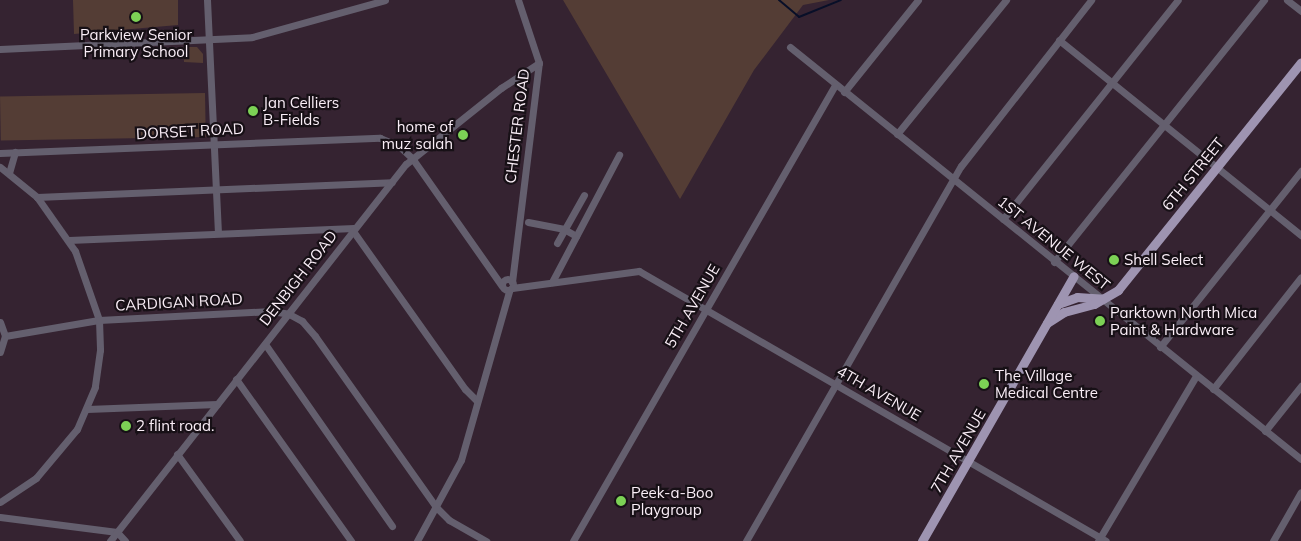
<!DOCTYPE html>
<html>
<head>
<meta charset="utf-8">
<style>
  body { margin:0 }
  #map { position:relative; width:1301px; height:541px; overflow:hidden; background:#352331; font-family:Mulish,sans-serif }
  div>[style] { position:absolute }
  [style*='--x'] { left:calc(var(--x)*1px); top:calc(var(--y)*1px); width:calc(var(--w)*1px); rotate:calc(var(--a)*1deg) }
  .green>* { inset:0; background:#543d35; transform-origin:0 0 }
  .stream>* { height:2px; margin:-1px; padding:0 1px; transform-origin:1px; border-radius:1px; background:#080f28 }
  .minor>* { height:7px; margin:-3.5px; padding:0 3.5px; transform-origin:3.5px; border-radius:3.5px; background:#645f6e }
  .minor>.ring { margin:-3.5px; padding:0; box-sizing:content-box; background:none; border:7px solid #645f6e; border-radius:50% }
  .major>* { height:9px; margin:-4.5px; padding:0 4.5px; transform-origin:4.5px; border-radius:4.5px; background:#9e94b1 }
  .dots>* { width:14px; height:14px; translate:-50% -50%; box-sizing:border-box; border:2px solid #171016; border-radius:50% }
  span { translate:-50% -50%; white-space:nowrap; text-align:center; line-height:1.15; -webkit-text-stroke:4.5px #171016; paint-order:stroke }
  .poi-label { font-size:15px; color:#faeef7 }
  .left { translate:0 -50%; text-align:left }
  .right { translate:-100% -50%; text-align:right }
  .street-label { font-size:15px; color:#faeef7 }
</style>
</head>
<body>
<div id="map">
  <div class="green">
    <div style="clip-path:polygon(73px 0,178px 0,178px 25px,74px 34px)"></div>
    <div style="clip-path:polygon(563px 0,829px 0,803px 5px,754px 70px,680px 199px)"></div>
    <div style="clip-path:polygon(183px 47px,197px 47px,203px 54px,203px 63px,184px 62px)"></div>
    <div style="left:205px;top:93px;width:44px;height:205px;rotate:89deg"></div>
  </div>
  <div class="stream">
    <div style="--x:779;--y:0;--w:26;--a:40"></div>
    <div style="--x:799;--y:17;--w:45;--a:-22"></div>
  </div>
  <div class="minor">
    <div style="--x:207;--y:0;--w:233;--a:87.3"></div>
    <div style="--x:1287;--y:0;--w:18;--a:38"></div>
    <div style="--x:1059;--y:40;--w:311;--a:38.9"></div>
    <div style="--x:790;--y:47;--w:656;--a:38.88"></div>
    <div style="--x:0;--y:49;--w:252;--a:-2.7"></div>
    <div style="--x:252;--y:37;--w:138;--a:-15.5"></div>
    <div style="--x:844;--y:92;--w:118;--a:-51.2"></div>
    <div style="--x:897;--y:134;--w:173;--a:-50.9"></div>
    <div style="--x:0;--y:153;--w:380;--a:-2.3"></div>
    <div style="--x:380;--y:138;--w:21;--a:23"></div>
    <div style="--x:399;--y:146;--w:18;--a:43"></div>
    <div style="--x:412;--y:158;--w:156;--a:54.9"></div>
    <div style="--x:0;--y:167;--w:48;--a:39"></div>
    <div style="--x:37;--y:197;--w:66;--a:54.9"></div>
    <div style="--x:75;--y:251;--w:73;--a:70.8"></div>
    <div style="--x:99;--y:320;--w:30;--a:88"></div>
    <div style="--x:100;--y:350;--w:37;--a:98"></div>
    <div style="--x:95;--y:387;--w:46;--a:113.2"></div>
    <div style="--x:77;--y:429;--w:64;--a:129.9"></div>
    <div style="--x:36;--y:478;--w:43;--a:146.3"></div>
    <div style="--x:9;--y:173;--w:22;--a:-74"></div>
    <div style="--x:37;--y:197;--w:355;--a:-2.4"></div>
    <div style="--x:1003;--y:219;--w:280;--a:-51.4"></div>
    <div style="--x:528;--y:222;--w:37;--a:11"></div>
    <div style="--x:564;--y:229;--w:14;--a:30"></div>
    <div style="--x:353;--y:231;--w:194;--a:54.7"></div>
    <div style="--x:465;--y:389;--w:17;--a:45"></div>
    <div style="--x:69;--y:240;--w:285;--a:-2.4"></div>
    <div style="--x:557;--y:243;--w:55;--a:-60.6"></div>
    <div style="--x:1054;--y:262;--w:336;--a:-51.3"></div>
    <div class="ring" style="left:502.5px;top:279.5px;width:4px;height:4px"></div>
    <div style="--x:512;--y:282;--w:221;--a:-83"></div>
    <div style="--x:539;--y:63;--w:66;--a:-108.4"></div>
    <div style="--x:552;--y:282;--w:144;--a:-62.2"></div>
    <div style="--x:512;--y:288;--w:128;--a:-7.6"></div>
    <div style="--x:639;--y:271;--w:539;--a:30.03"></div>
    <div style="--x:0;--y:322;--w:15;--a:70"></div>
    <div style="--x:5;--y:336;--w:95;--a:-9.7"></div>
    <div style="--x:99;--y:320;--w:172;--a:-3"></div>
    <div style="--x:271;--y:311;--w:18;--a:9"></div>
    <div style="--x:289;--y:314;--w:15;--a:28"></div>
    <div style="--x:302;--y:321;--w:20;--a:49"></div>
    <div style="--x:315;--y:336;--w:211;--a:54.7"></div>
    <div style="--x:437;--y:508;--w:17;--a:45"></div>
    <div style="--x:449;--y:520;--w:43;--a:29.6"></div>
    <div style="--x:265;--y:344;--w:222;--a:55.1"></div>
    <div style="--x:1160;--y:347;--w:226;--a:-51.3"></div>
    <div style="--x:0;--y:352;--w:17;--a:-73"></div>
    <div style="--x:236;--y:379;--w:199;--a:54.6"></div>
    <div style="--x:1213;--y:389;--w:142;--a:-51.8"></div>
    <div style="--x:87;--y:409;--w:130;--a:-2.2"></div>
    <div style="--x:1265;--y:431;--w:58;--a:-51.3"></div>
    <div style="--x:177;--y:454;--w:107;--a:54.1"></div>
    <div style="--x:0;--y:517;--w:118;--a:7.3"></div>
    <div style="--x:117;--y:532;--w:12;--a:48"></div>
    <div style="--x:110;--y:541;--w:479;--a:-51.9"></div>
    <div style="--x:406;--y:164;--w:122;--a:-38.7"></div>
    <div style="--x:501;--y:88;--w:45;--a:-33.3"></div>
    <div style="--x:417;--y:541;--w:92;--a:-61.5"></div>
    <div style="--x:461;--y:460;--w:176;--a:-74.1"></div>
    <div style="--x:573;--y:541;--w:526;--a:-60.12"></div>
    <div style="--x:746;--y:541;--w:432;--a:-60.2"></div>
    <div style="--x:961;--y:166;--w:211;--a:-51.9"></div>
    <div style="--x:1098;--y:541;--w:192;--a:-59.3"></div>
    <div style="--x:1273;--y:541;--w:56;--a:-60.3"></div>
  </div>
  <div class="major">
    <div style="--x:1058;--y:304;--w:20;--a:-20"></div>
    <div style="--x:1077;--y:297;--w:26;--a:4"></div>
    <div style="--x:1047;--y:323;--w:20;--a:-33"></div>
    <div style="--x:1064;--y:312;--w:31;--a:-15"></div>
    <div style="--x:1094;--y:304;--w:28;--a:-30"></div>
    <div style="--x:1118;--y:290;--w:292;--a:-51.2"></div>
    <div style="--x:922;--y:541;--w:305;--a:-60.2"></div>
  </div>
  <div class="dots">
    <div style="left:136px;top:17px;background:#7cd155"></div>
    <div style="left:253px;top:111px;background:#7cd155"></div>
    <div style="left:463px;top:135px;background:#7cd155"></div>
    <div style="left:1114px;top:260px;background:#7cd155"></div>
    <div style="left:1100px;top:321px;background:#7cd155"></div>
    <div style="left:984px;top:384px;background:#7cd155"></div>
    <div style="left:126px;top:426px;background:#7cd155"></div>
    <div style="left:621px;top:501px;background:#7cd155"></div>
  </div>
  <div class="poi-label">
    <span style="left:136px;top:43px">Parkview Senior<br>Primary School</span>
    <span class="left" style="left:263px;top:111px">Jan Celliers<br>B-Fields</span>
    <span class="right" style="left:453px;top:135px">home of<br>muz salah</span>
    <span class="left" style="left:1124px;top:260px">Shell Select</span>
    <span class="left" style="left:1110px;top:321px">Parktown North Mica<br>Paint &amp; Hardware</span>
    <span class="left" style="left:995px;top:384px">The Village<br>Medical Centre</span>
    <span class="left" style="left:136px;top:426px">2 flint road.</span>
    <span class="left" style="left:631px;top:501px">Peek-a-Boo<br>Playgroup</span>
  </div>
  <div class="street-label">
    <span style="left:517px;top:126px;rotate:-83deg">CHESTER ROAD</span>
    <span style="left:190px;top:131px;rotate:-3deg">DORSET ROAD</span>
    <span style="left:1193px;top:174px;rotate:-51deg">6TH STREET</span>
    <span style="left:1054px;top:243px;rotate:39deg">1ST AVENUE WEST</span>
    <span style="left:298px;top:278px;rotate:-52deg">DENBIGH ROAD</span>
    <span style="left:179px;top:302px;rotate:-3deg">CARDIGAN ROAD</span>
    <span style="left:692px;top:306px;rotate:-60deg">5TH AVENUE</span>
    <span style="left:879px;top:393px;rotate:30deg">4TH AVENUE</span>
    <span style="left:958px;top:451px;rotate:-60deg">7TH AVENUE</span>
  </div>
</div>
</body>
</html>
